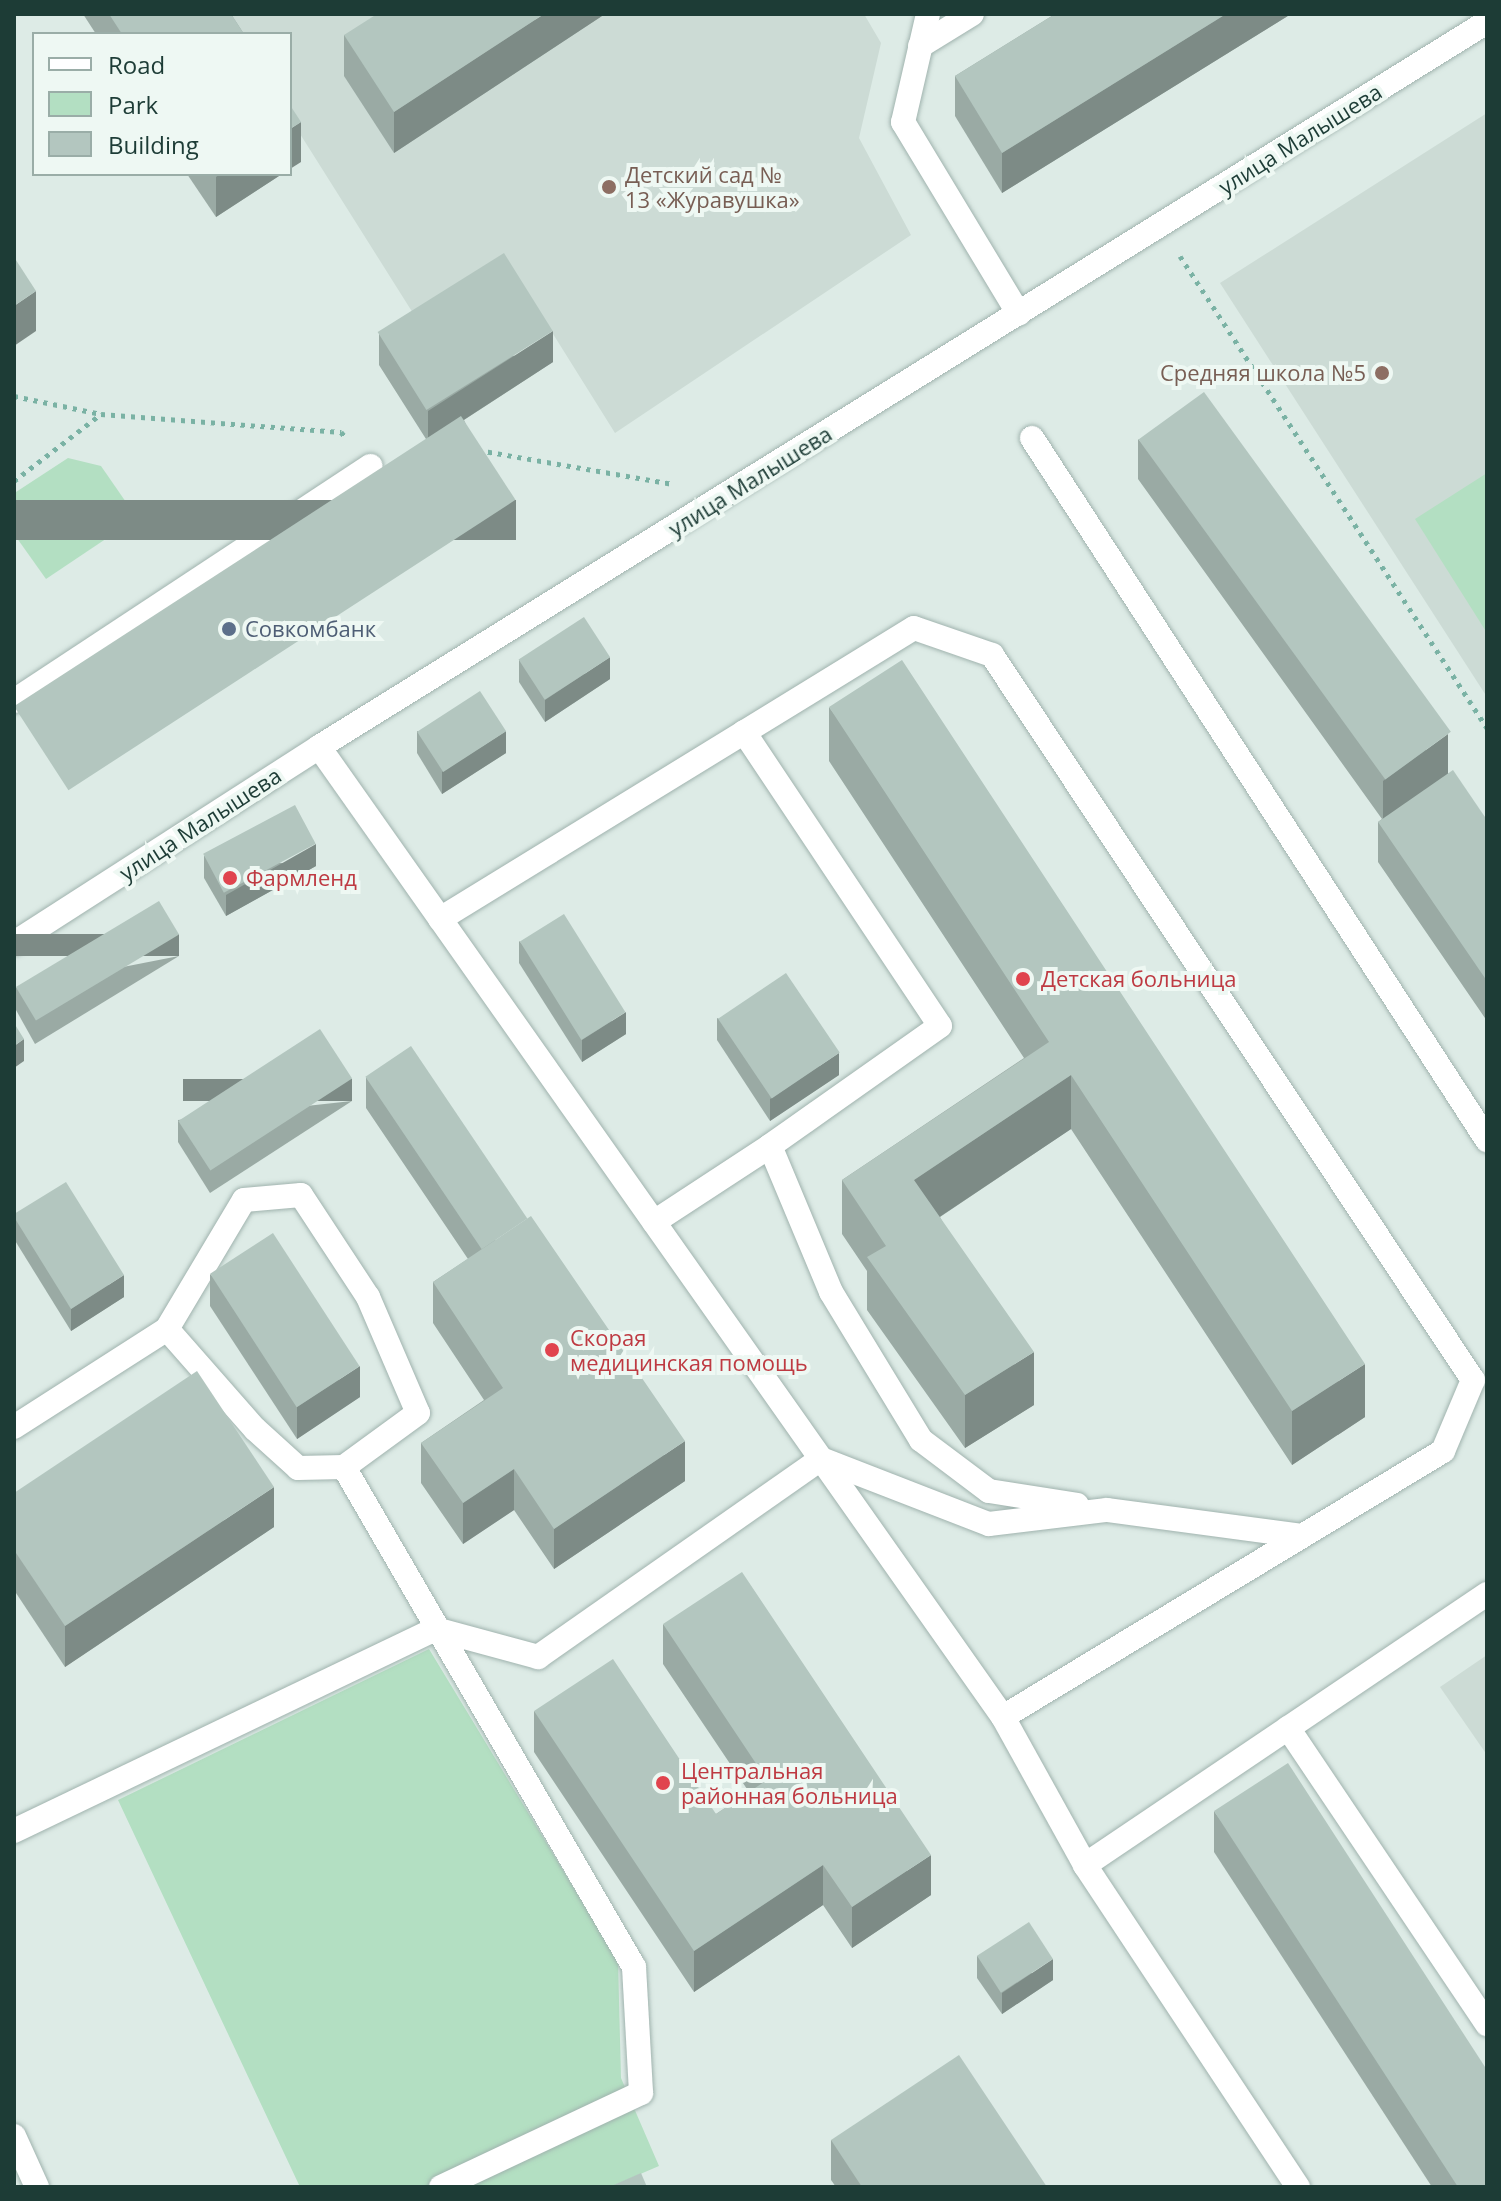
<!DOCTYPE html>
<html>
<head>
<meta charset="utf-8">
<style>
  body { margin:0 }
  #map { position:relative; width:1501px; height:2201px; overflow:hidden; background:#ddebe6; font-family:"Open Sans",sans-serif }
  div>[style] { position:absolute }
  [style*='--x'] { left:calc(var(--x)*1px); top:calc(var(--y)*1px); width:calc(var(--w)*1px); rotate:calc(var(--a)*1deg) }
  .built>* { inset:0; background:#ccdbd5 }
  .green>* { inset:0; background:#b3dfc2 }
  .path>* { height:5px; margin-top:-2.5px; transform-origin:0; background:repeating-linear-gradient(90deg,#7ab2a4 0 4px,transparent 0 10px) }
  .roads { filter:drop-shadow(0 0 2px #a0b3ae) drop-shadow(0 0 2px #a0b3ae) }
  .minor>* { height:24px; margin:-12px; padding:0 12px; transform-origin:12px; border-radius:12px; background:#fff }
  .wall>* { inset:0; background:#9aaaa4 }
  .shaded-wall>* { inset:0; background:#7d8b86; transform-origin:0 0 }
  .building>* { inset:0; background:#b3c6bf; transform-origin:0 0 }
  .dots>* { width:22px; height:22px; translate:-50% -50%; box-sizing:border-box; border:4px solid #eef8f3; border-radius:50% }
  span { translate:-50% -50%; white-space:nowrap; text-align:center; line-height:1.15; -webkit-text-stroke:8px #eef8f3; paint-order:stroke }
  .street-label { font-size:22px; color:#1d3c36 }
  .education-label { font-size:22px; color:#785e54 }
  .left { translate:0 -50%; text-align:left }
  .right { translate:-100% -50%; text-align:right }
  .service-label { font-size:22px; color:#4e5e75 }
  .health-label { font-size:22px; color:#be3a42 }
  .frame { position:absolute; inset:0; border:16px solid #1d3c36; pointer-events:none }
  .legend { position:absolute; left:32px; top:32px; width:260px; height:144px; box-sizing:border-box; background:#eef8f3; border:2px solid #9aada7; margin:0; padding:10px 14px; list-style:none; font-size:24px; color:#1d3c36 }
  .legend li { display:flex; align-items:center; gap:16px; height:40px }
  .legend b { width:40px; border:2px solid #9aada7 }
</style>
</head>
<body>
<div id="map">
  <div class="built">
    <div style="clip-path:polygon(225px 14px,864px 14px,881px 43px,859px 138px,911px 235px,615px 433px,513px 270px,423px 329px,290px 118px,290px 34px,237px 34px)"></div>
    <div style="clip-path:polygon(1487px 113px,1487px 697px,1220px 283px)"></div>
    <div style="clip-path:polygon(1487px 1655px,1487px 1755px,1440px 1687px)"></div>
  </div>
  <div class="green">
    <div style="clip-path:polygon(68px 458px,101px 466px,137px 518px,46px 579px,14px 534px,14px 499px,16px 492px)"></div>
    <div style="clip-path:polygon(1487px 473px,1487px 633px,1415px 519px)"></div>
    <div style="clip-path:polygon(429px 1649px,618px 1961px,621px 2078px,659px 2166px,610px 2187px,300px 2187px,118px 1800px)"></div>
  </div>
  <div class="path">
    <div style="--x:1180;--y:256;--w:563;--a:56.96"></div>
    <div style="--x:14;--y:396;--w:89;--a:11.7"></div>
    <div style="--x:101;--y:414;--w:241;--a:4.3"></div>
    <div style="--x:341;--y:432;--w:9;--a:49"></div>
    <div style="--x:478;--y:450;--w:198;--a:9.9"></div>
    <div style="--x:14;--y:481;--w:110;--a:-37.6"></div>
  </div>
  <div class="roads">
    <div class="minor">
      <div style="--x:928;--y:14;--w:111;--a:103"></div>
      <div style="--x:903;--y:122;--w:224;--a:58.9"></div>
      <div style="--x:920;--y:46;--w:61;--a:-31.6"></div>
      <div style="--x:1032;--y:438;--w:837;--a:57.05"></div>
      <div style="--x:14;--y:701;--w:427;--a:-33.4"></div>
      <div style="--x:744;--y:732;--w:353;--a:56.3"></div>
      <div style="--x:940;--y:1026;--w:208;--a:144.8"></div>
      <div style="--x:319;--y:747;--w:1187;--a:54.81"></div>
      <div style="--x:1003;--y:1717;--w:169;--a:61"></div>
      <div style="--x:440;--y:919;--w:556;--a:-31.55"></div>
      <div style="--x:914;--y:628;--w:83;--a:19.1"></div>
      <div style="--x:992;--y:655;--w:870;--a:56.44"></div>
      <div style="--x:1473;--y:1380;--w:77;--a:112.9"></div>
      <div style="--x:1443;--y:1451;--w:514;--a:148.85"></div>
      <div style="--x:14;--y:943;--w:363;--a:-32.7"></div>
      <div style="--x:319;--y:747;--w:1375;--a:-31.83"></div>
      <div style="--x:654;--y:1222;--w:139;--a:-33.2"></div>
      <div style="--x:770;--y:1146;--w:158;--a:67.3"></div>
      <div style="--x:831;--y:1292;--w:173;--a:58.7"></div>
      <div style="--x:921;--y:1440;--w:85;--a:36.9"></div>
      <div style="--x:989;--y:1491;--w:89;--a:9"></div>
      <div style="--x:167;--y:1329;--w:133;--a:48.7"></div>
      <div style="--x:255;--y:1429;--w:58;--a:42.2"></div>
      <div style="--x:298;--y:1468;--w:46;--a:-1.2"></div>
      <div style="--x:14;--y:1427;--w:182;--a:-32.6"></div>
      <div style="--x:167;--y:1329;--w:150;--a:-59.2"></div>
      <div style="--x:244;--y:1200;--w:57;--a:-5"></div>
      <div style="--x:301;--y:1195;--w:122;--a:56.7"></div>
      <div style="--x:368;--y:1297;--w:126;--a:66.7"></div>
      <div style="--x:418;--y:1413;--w:92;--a:143.9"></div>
      <div style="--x:344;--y:1467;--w:578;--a:59.89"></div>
      <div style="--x:634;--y:1967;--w:126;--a:86.8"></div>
      <div style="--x:641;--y:2093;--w:221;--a:154.8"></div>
      <div style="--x:1288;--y:1728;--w:357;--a:56.1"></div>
      <div style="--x:14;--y:1831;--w:467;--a:-25.6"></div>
      <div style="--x:435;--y:1629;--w:107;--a:15.2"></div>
      <div style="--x:538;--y:1657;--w:345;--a:-35"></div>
      <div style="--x:821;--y:1459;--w:180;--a:21.2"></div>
      <div style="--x:989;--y:1524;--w:119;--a:-6.8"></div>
      <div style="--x:1107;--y:1510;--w:196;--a:7.6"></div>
      <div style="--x:14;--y:2136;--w:56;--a:65.7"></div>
      <div style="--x:1298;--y:2187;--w:386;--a:-123.5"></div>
      <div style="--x:1085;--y:1865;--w:485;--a:-34"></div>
    </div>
  </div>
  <div class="wall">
    <div style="clip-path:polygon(83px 14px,231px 14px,244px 34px,96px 34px)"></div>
    <div style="clip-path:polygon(605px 14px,394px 153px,344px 76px,344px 35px)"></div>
    <div style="clip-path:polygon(1055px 14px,1291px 14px,1002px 193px,955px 116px,955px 76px)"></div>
    <div style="clip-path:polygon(187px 174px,282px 174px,216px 217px)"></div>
    <div style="clip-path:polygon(379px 334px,553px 362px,464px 420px,516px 540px,426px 439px,379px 365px)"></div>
    <div style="clip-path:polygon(1138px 439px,1448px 773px,1487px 820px,1487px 1021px,1378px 862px,1378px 822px,1382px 819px,1138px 479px)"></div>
    <div style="clip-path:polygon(519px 660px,610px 679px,545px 722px,519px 682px)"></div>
    <div style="clip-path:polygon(829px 707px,1365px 1417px,1292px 1465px,1071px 1129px,940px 1217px,1034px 1405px,965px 1448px,867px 1310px,867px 1271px,842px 1234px,842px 1180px,1024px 1058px,829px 761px)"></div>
    <div style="clip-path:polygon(417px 731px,506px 753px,442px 794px,417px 753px)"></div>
    <div style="clip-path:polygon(204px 856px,316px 866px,226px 916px,204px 878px)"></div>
    <div style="clip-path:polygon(519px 941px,626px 1034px,582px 1062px,519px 963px)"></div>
    <div style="clip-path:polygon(179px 956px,35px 1044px,16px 1010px,16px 988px)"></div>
    <div style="clip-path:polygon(717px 1018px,839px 1075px,770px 1121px,717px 1040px)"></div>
    <div style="clip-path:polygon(366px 1077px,685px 1481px,554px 1569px,514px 1510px,463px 1544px,421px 1483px,421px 1443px,484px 1400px,433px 1323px,433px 1282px,468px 1259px,366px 1108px)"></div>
    <div style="clip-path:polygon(352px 1101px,210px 1193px,178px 1142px,178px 1120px)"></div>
    <div style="clip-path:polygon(14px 1214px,124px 1297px,71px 1331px,14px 1239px)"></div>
    <div style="clip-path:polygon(210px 1274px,360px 1397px,297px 1439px,210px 1306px)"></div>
    <div style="clip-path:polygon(14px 1493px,274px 1527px,65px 1667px,14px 1590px)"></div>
    <div style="clip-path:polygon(663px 1624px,931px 1895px,852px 1948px,823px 1905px,694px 1992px,534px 1752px,534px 1711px,716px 1814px,749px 1792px,663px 1664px)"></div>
    <div style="clip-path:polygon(1214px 1811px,1487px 2187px,1432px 2187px,1214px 1852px)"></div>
    <div style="clip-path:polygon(977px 1956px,1053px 1980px,1002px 2014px,977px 1978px)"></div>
    <div style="clip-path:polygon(831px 2140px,1047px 2187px,836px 2187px,831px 2180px)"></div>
  </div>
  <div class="shaded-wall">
    <div style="clip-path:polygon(544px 14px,605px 14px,394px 153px,394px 112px)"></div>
    <div style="clip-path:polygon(1226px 14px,1291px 14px,1002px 193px,1002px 153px)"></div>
    <div style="clip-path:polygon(301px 122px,301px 162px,290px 169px,290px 129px)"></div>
    <div style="clip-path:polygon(220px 174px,282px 174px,216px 217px,216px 177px)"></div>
    <div style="clip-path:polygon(36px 291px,36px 331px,14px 346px,14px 306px)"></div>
    <div style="clip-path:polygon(553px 331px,553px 362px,428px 443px,428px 411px)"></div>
    <div style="left:516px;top:500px;width:40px;height:599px;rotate:90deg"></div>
    <div style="clip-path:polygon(610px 657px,610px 679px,545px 722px,545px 700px)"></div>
    <div style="clip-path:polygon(506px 731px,506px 753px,442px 794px,442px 772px)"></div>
    <div style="clip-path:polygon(1448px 734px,1448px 775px,1383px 822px,1383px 781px)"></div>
    <div style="clip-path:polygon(316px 844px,316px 866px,226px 916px,226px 895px)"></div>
    <div style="left:179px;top:934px;width:22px;height:169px;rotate:90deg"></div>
    <div style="clip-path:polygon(626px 1012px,626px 1034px,582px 1062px,582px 1040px)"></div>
    <div style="clip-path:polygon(24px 1039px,24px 1061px,14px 1068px,14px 1046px)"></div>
    <div style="clip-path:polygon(839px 1053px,839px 1075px,770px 1121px,770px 1099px)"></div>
    <div style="clip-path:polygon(1071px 1075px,1071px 1129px,914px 1234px,914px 1180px)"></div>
    <div style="left:352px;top:1079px;width:22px;height:169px;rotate:90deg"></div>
    <div style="clip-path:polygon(124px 1275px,124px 1297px,71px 1331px,71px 1309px)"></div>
    <div style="clip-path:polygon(1034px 1352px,1034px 1405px,965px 1448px,965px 1395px)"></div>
    <div style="clip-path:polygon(1365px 1364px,1365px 1417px,1292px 1465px,1292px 1411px)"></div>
    <div style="clip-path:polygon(360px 1366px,360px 1397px,297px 1439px,297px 1407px)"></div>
    <div style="clip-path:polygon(685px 1441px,685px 1481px,554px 1569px,554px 1529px)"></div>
    <div style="clip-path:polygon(514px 1469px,514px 1510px,463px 1544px,463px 1503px)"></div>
    <div style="clip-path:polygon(274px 1487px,274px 1527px,65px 1667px,65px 1626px)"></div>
    <div style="clip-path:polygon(931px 1855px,931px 1895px,852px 1948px,852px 1907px)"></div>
    <div style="clip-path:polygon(823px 1865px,823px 1905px,694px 1992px,694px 1951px)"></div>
    <div style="clip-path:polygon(1053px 1959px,1053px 1980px,1002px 2014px,1002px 1993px)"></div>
  </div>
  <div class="building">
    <div style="clip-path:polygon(109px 14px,231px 14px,244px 34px,122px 34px)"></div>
    <div style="clip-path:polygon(377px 14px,544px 14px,394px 112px,344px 35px)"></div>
    <div style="clip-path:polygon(1055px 14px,1226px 14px,1002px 153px,955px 76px)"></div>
    <div style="clip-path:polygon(290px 105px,301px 122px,290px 129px)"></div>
    <div style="left:504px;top:253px;width:92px;height:149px;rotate:58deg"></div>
    <div style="clip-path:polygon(14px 257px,36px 291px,14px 306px)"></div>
    <div style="left:1204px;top:392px;width:420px;height:81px;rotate:54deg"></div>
    <div style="left:461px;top:416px;width:100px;height:533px;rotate:57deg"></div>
    <div style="left:584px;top:617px;width:48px;height:78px;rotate:57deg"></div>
    <div style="clip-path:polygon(902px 660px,1365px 1364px,1292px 1411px,1071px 1075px,914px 1180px,1034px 1352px,965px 1395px,867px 1257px,886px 1246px,842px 1180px,1049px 1042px,829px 707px)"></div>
    <div style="left:480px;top:691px;width:48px;height:75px;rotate:57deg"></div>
    <div style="clip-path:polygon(1453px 770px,1487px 820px,1487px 981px,1378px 822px)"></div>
    <div style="left:295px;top:805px;width:44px;height:104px;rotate:62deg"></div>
    <div style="left:159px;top:901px;width:39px;height:167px;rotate:59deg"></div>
    <div style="left:564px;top:914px;width:116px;height:52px;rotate:58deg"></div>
    <div style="left:786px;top:973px;width:96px;height:82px;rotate:56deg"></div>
    <div style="clip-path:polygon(14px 1023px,24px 1039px,14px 1046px)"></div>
    <div style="left:320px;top:1029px;width:59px;height:169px;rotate:57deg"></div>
    <div style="left:411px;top:1046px;width:208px;height:55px;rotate:56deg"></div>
    <div style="clip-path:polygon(66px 1182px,124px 1275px,71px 1309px,14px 1217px,14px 1214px)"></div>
    <div style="clip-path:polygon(531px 1216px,685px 1441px,554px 1529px,514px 1469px,463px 1503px,421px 1443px,503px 1388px,433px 1282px)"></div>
    <div style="left:273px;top:1233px;width:159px;height:75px;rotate:57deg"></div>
    <div style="clip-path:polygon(197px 1371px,274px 1487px,65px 1626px,14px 1550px,14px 1493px)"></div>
    <div style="clip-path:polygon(742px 1572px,931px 1855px,852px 1907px,823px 1865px,694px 1951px,534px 1711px,613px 1659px,716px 1814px,767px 1780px,663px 1624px)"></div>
    <div style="clip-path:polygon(1288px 1763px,1487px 2070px,1487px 2187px,1458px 2187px,1214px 1811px)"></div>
    <div style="left:1029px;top:1922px;width:44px;height:62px;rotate:57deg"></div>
    <div style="clip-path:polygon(959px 2055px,1047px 2187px,862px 2187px,831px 2140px)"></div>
    <div style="clip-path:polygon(641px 2173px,647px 2187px,609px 2187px)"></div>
  </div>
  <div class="dots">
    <div style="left:609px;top:187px;background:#8d6e63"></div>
    <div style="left:1382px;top:373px;background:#8d6e63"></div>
    <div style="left:229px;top:629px;background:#5c6f8a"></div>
    <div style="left:230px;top:878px;background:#e0444e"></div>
    <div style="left:1023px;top:979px;background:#e0444e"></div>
    <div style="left:552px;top:1350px;background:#e0444e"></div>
    <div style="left:663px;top:1783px;background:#e0444e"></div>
  </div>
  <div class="street-label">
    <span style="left:1300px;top:139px;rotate:-32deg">улица Малышева</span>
    <span style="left:750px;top:481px;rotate:-32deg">улица Малышева</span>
    <span style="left:200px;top:824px;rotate:-33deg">улица Малышева</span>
  </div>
  <div class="education-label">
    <span class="left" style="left:625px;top:187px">Детский сад №<br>13 «Журавушка»</span>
    <span class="right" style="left:1366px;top:373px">Средняя школа №5</span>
  </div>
  <div class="service-label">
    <span class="left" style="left:245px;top:629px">Совкомбанк</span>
  </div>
  <div class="health-label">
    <span class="left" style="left:246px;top:878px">Фармленд</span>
    <span class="left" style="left:1041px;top:979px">Детская больница</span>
    <span class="left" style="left:570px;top:1350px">Скорая<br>медицинская помощь</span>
    <span class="left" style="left:681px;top:1783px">Центральная<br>районная больница</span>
  </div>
  <div class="frame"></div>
  <ul class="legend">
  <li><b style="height:10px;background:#fff"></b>Road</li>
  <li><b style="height:22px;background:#b3dfc2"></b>Park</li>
  <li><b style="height:22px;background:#b3c6bf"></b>Building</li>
  </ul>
</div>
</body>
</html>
